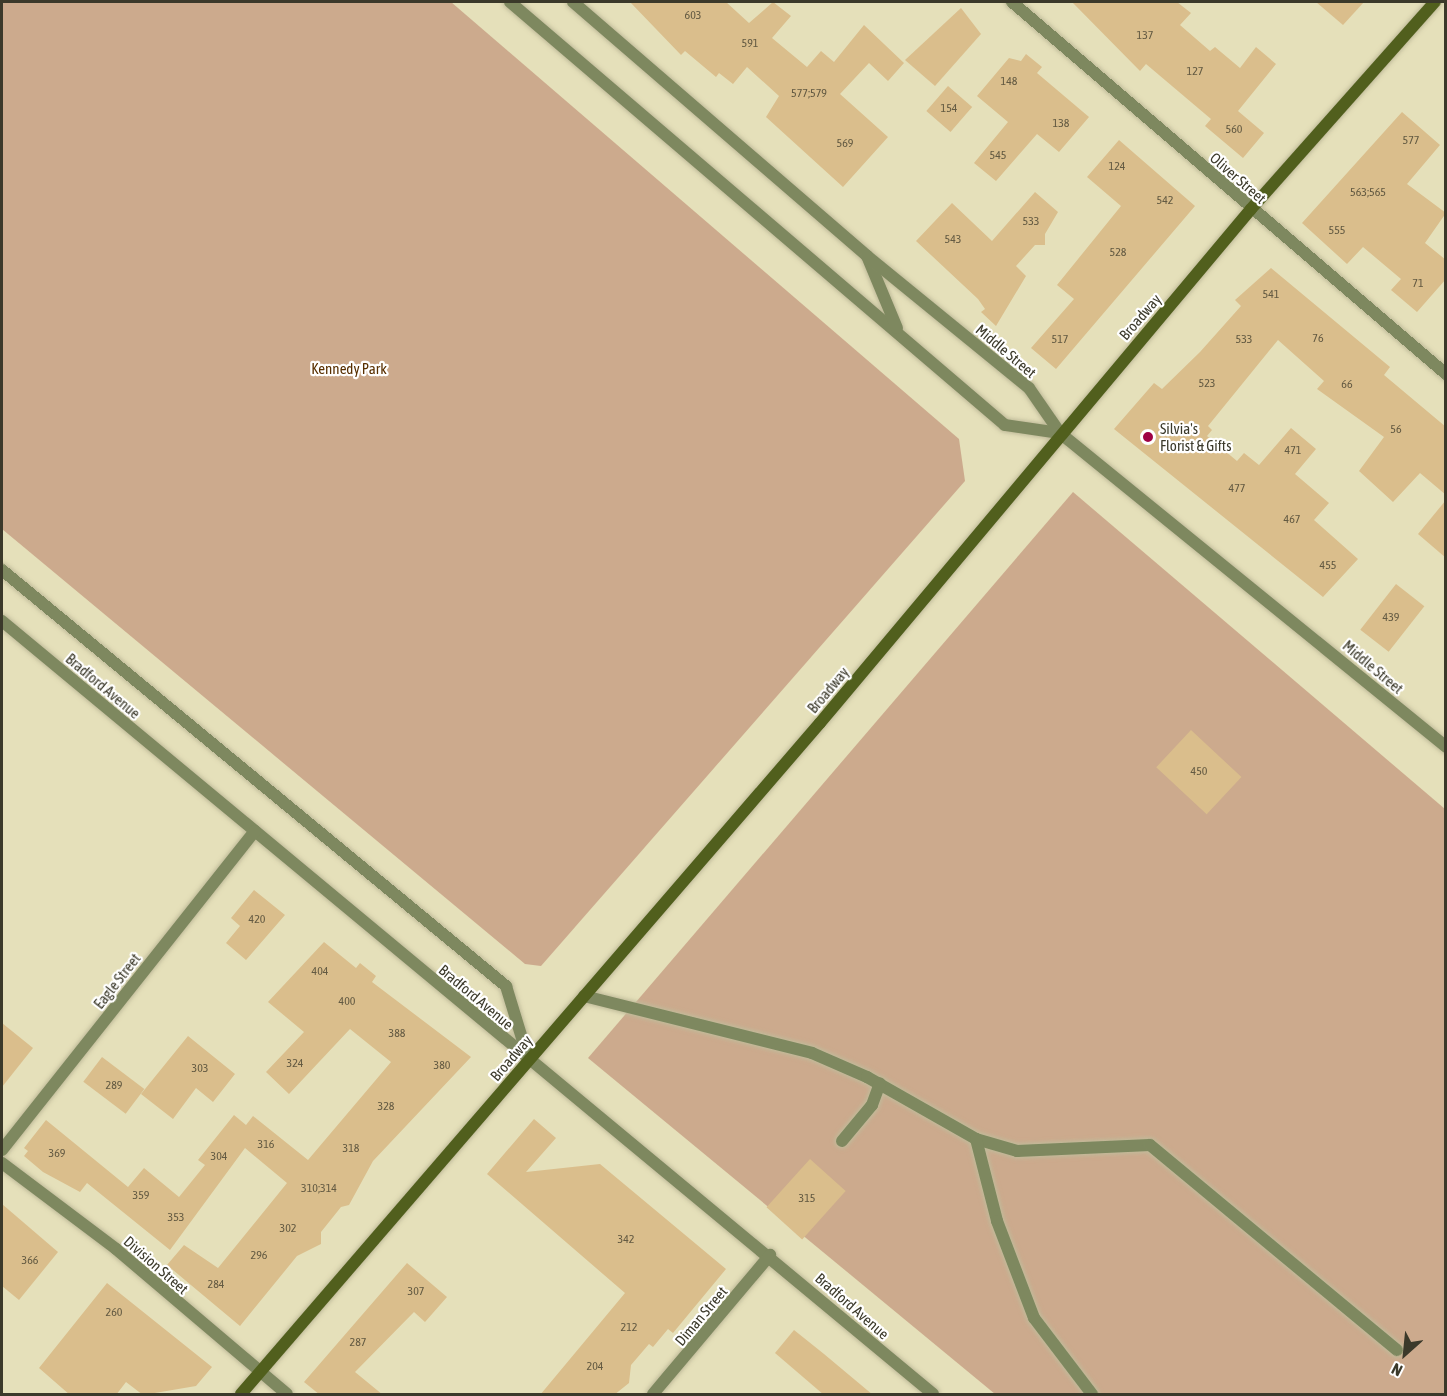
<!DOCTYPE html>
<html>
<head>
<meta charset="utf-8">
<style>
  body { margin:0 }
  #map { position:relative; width:1447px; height:1396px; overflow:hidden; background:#e5e0ba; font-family:"Asap Condensed",sans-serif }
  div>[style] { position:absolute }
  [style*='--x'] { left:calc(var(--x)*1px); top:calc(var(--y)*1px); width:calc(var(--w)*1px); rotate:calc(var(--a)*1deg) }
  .green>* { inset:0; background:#ccaa8d }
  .building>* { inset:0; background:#dabe8c; transform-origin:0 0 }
  .roads { filter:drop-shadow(0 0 2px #c0bb9a) drop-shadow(0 0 2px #c0bb9a) }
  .service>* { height:12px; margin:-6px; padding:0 6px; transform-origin:6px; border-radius:6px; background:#7e885f }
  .minor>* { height:12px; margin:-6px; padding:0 6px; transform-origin:6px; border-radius:6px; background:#7e885f }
  .tertiary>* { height:12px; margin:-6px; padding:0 6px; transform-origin:6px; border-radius:6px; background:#7e885f }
  .secondary>* { height:12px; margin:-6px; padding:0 6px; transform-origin:6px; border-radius:6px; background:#515f1d }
  .dots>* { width:16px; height:16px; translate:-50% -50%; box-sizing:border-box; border:3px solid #fff; border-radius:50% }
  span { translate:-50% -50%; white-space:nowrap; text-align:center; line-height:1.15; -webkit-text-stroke:4.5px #fff; paint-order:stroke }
  .number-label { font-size:12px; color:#635a42 }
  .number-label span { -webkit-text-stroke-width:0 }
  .street-label { font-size:15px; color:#3b392a }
  .park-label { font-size:15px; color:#582f00 }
  .poi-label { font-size:15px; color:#3b392a }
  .left { translate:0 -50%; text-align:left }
  .frame { position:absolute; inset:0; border:3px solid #3b392a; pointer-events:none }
  .north { position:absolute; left:1375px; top:1324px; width:60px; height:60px; -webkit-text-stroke:4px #fff; paint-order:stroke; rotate:207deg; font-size:16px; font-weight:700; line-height:24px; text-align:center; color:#3b392a }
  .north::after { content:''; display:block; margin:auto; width:21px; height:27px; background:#3b392a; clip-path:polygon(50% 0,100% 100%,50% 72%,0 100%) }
</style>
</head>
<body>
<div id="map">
  <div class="green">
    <div style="clip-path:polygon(2px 2px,451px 2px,959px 439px,965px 481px,541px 966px,525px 964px,2px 529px)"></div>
    <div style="clip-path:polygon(1073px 492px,1445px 809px,1445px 1394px,995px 1394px,588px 1058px)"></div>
  </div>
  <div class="building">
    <div style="clip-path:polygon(630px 2px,726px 2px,749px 23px,773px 2px,791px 16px,772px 38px,807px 67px,821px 51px,834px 62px,864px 25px,904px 63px,888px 81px,869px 63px,840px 94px,888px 137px,843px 187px,766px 117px,779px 96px,747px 67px,733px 84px,719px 73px,716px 77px,685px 51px,681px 55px)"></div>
    <div style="clip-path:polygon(1072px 2px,1177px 2px,1191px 13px,1180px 25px,1210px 51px,1215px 47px,1240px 68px,1256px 47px,1276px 64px,1238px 111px,1264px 133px,1243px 158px,1205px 126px,1211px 119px,1146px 64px,1140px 71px)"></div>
    <div style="clip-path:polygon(1316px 2px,1364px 2px,1343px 25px)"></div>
    <div style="clip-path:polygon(961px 8px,981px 34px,935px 86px,905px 60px)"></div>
    <div style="clip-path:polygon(1026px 54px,1042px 67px,1037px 73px,1089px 117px,1059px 152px,1037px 134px,996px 181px,974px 163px,1008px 122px,977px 96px,1009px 58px,1021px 61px)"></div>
    <div style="left:948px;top:86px;width:32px;height:33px;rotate:41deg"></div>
    <div style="clip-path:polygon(1402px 112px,1440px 145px,1407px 184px,1446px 213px,1425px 243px,1446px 260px,1446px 279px,1417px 312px,1391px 290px,1401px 279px,1363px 247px,1347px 264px,1302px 223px)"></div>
    <div style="clip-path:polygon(1119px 140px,1195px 206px,1056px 369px,1031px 348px,1074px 299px,1057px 285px,1121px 206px,1087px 177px)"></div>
    <div style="clip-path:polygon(1035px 192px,1058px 212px,1045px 234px,1045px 245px,1035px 245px,1016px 266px,1026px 276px,996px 326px,981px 312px,985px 309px,978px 299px,916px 241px,952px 203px,992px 241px)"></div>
    <div style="clip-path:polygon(1271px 268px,1390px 367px,1384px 375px,1446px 427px,1446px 495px,1420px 473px,1393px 502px,1359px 471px,1384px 437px,1317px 389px,1324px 381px,1278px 340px,1208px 426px,1212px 430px,1207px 436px,1237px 461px,1244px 453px,1259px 465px,1291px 428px,1316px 449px,1295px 474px,1329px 503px,1314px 520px,1358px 559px,1323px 597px,1114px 429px,1154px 383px,1162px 389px,1200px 352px,1241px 306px,1235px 300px)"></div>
    <div style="clip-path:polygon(1446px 500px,1446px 558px,1418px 534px)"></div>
    <div style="left:1396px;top:584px;width:36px;height:58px;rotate:38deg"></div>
    <div style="left:1191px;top:730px;width:69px;height:51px;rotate:43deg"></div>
    <div style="clip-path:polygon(254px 890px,285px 915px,246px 960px,226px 943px,240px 926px,231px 918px)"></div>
    <div style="clip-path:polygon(324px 942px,356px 968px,360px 963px,376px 976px,372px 982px,471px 1057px,373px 1161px,349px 1205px,341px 1207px,321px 1232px,321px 1244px,297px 1256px,240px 1326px,167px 1265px,184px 1245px,218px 1268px,287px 1183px,245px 1148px,170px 1250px,87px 1183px,80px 1192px,43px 1172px,24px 1156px,28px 1151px,24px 1148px,46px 1120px,128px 1187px,144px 1168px,179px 1197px,205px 1165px,198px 1160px,234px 1115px,246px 1125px,253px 1116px,308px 1160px,391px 1062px,350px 1029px,289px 1094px,266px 1072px,304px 1032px,268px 1002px)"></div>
    <div style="clip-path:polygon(2px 1023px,33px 1048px,2px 1087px)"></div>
    <div style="clip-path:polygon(188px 1036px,235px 1074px,213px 1102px,196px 1088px,173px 1119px,141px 1094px)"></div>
    <div style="left:102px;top:1057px;width:53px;height:31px;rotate:37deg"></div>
    <div style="clip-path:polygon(534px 1119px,556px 1138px,526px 1172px,600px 1164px,726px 1269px,673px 1333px,668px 1329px,653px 1347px,649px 1344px,631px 1365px,629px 1383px,614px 1395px,540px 1395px,625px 1293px,487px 1174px)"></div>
    <div style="left:810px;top:1159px;width:48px;height:65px;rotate:42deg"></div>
    <div style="clip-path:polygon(2px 1204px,58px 1252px,19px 1300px,2px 1286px)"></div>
    <div style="clip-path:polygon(407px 1263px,447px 1297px,425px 1322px,414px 1312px,355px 1372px,383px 1395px,320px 1395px,304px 1382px)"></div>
    <div style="clip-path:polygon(107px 1283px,212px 1367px,196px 1386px,143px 1395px,126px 1382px,116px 1395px,70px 1395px,39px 1368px)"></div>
    <div style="clip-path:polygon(794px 1330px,824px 1354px,873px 1395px,824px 1395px,775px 1353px)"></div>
  </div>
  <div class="roads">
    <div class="service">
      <div style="--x:510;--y:2;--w:651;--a:40.52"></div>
      <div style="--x:1005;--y:425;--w:56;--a:8.3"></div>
      <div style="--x:867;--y:256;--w:78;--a:67.4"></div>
      <div style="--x:2;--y:570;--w:654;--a:39.54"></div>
      <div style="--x:506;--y:986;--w:78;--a:73"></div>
      <div style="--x:584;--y:996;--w:235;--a:14"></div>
      <div style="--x:812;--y:1053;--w:60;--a:23.6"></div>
      <div style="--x:867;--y:1077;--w:125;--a:29.6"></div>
      <div style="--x:976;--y:1139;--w:43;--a:16.3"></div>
      <div style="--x:1017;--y:1151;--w:133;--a:-2.6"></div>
      <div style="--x:1150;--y:1145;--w:321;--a:39.7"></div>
      <div style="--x:976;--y:1139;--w:85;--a:75.6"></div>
      <div style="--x:997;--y:1221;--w:104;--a:69.1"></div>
      <div style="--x:1034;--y:1318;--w:96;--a:52.7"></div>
      <div style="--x:842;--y:1141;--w:47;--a:-50.2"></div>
      <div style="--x:872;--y:1105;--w:23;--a:-70"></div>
    </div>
    <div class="minor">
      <div style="--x:1012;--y:2;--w:572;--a:40.6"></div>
      <div style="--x:2;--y:621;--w:1210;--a:39.7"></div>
      <div style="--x:2;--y:1150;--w:407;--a:-51.6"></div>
      <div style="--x:2;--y:1163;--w:143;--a:37"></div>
      <div style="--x:116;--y:1249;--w:224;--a:40.3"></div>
      <div style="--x:653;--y:1394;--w:182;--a:-49.9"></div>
    </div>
    <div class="tertiary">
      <div style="--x:573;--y:2;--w:389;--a:40.8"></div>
      <div style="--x:867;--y:256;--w:209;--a:39.2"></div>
      <div style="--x:1029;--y:388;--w:55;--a:55.4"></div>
      <div style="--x:1060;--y:433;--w:498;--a:39.1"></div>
    </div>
    <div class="secondary">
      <div style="--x:241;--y:1394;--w:886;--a:-49.21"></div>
      <div style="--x:820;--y:723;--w:671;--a:-50.02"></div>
      <div style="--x:1251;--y:209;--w:277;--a:-48.4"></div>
    </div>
  </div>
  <div class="dots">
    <div style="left:1148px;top:437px;background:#9f0244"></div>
  </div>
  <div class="number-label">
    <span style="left:693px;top:16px">603</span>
    <span style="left:1145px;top:36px">137</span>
    <span style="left:750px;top:44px">591</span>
    <span style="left:1195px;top:72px">127</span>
    <span style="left:1009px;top:82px">148</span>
    <span style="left:809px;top:94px">577;579</span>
    <span style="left:949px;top:109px">154</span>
    <span style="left:1061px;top:124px">138</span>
    <span style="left:1234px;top:130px">560</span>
    <span style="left:1411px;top:141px">577</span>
    <span style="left:845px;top:144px">569</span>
    <span style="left:998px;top:156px">545</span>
    <span style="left:1117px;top:167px">124</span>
    <span style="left:1368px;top:193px">563;565</span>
    <span style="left:1165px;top:201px">542</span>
    <span style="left:1031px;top:222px">533</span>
    <span style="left:1337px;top:231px">555</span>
    <span style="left:953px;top:240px">543</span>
    <span style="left:1118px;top:253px">528</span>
    <span style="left:1418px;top:284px">71</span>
    <span style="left:1271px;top:295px">541</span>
    <span style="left:1318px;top:339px">76</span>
    <span style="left:1060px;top:340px">517</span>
    <span style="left:1244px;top:340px">533</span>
    <span style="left:1207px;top:384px">523</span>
    <span style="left:1347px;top:385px">66</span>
    <span style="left:1396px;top:430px">56</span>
    <span style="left:1293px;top:451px">471</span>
    <span style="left:1237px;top:489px">477</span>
    <span style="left:1292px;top:520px">467</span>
    <span style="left:1328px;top:566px">455</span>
    <span style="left:1391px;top:618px">439</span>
    <span style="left:1199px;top:772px">450</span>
    <span style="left:257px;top:920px">420</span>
    <span style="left:320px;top:972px">404</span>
    <span style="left:347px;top:1002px">400</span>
    <span style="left:397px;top:1034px">388</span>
    <span style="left:295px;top:1064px">324</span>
    <span style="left:442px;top:1066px">380</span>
    <span style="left:200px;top:1069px">303</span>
    <span style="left:114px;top:1086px">289</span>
    <span style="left:386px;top:1107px">328</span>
    <span style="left:266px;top:1145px">316</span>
    <span style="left:351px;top:1149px">318</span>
    <span style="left:57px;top:1154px">369</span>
    <span style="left:219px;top:1157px">304</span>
    <span style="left:319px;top:1189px">310;314</span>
    <span style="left:141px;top:1196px">359</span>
    <span style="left:807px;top:1199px">315</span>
    <span style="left:176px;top:1218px">353</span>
    <span style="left:288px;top:1229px">302</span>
    <span style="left:626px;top:1240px">342</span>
    <span style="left:259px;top:1256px">296</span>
    <span style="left:30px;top:1261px">366</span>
    <span style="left:216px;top:1285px">284</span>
    <span style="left:416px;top:1292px">307</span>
    <span style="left:114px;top:1313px">260</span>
    <span style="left:629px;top:1328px">212</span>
    <span style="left:358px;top:1343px">287</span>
    <span style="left:595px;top:1367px">204</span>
  </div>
  <div class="street-label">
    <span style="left:1238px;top:178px;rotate:41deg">Oliver Street</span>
    <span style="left:1140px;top:317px;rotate:-49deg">Broadway</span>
    <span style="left:1006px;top:351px;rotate:40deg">Middle Street</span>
    <span style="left:1373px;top:667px;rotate:40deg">Middle Street</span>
    <span style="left:103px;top:686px;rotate:40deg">Bradford Avenue</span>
    <span style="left:828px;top:690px;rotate:-50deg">Broadway</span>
    <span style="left:117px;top:981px;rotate:-52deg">Eagle Street</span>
    <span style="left:476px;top:997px;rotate:40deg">Bradford Avenue</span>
    <span style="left:511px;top:1058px;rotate:-49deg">Broadway</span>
    <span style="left:156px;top:1265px;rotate:41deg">Division Street</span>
    <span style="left:852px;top:1306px;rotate:41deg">Bradford Avenue</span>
    <span style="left:701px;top:1316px;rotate:-50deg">Diman Street</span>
  </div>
  <div class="park-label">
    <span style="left:349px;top:369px">Kennedy Park</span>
  </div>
  <div class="poi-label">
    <span class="left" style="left:1160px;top:437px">Silvia's<br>Florist &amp; Gifts</span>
  </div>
  <div class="frame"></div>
  <div class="north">N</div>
</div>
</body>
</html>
